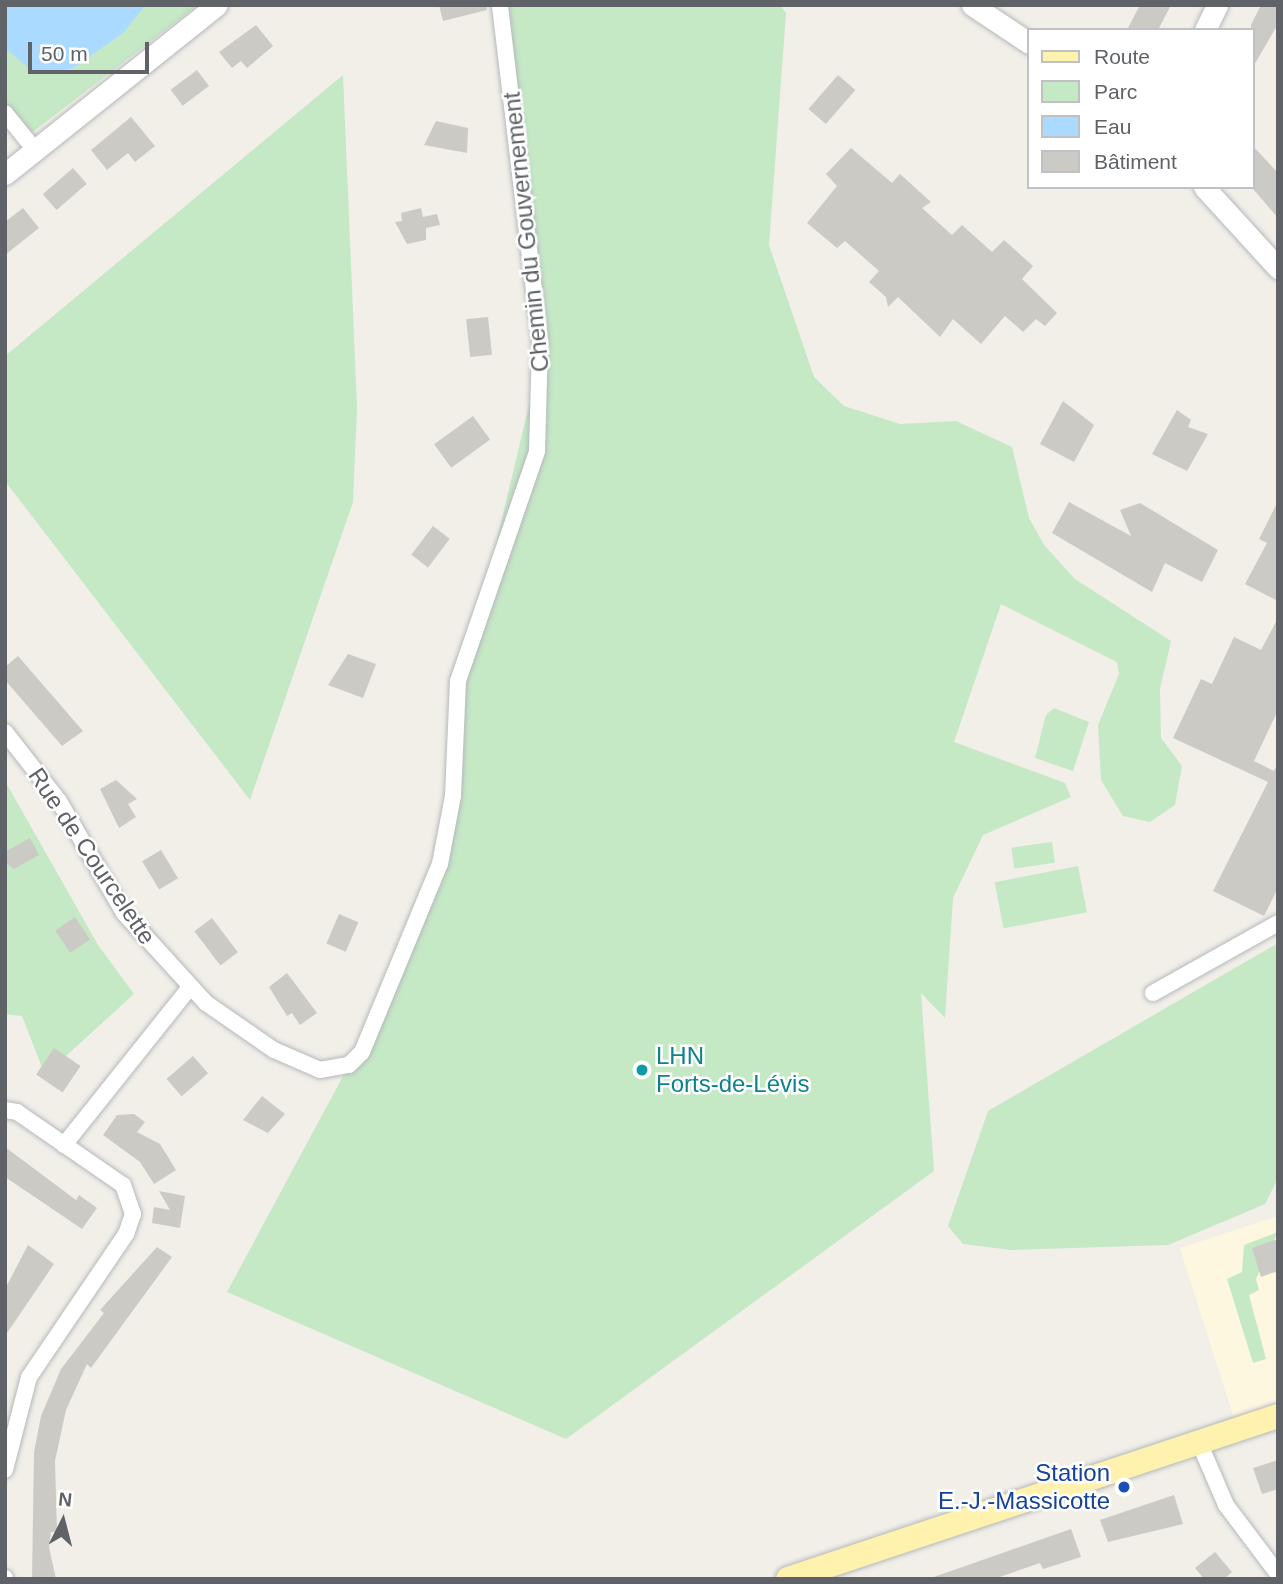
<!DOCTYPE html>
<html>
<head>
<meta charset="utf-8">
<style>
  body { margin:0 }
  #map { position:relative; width:1283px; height:1584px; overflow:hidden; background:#f1efe8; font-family:Helvetica,sans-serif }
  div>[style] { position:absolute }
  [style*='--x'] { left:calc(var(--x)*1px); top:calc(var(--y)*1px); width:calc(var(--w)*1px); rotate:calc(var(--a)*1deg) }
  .commercial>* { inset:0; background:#fef7e0 }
  .green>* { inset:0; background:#c5e8c5; transform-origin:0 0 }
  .water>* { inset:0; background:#aadaff }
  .building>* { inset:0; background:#cccac5; transform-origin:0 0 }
  .roads { filter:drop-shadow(0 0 2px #b5b8bc) drop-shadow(0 0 2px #b5b8bc) }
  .street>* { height:16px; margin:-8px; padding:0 8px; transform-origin:8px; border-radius:8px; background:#fff }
  .secondary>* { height:21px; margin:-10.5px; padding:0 10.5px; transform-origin:10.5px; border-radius:10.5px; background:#fff }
  .primary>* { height:24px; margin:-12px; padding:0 12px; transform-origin:12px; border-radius:12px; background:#fff2af }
  .dots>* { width:19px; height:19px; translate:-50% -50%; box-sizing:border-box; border:4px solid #fff; border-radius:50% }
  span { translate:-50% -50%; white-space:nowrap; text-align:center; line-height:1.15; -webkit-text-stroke:5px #fff; paint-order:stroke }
  .street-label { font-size:24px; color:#5f6368 }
  .culture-label { font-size:24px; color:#0d838f }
  .left { translate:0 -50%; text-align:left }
  .transit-label { font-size:24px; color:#164399 }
  .right { translate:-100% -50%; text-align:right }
  .frame { position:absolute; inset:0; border:7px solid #5f6368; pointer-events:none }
  .legend { position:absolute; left:1027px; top:28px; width:228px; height:161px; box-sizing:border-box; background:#fff; border:2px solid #bfc1c3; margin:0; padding:9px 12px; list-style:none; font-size:21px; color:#5f6368 }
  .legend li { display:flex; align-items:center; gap:14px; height:35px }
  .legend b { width:35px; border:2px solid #bfc1c3 }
  .north { position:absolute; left:28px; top:1486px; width:70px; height:70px; -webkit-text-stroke:5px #fff; paint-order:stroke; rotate:6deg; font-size:19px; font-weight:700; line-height:28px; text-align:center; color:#5f6368 }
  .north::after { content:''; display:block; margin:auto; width:24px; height:32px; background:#5f6368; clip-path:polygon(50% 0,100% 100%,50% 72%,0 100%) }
  .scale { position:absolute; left:28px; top:42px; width:121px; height:32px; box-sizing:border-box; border:4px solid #5f6368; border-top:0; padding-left:9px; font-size:21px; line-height:24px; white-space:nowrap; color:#5f6368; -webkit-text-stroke:5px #fff; paint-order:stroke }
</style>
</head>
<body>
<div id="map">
  <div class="commercial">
    <div style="clip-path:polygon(1278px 1216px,1278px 1416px,1237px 1428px,1180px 1248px)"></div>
  </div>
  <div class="green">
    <div style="clip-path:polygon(5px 5px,198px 5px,26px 137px,5px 110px)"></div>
    <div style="clip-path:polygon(497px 5px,780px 5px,786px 13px,769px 245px,814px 377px,844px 406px,900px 424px,956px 421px,1012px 447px,1029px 518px,1044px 545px,1075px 579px,1171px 641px,1160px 689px,1161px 738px,1182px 766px,1175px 805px,1150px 822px,1123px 816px,1101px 780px,1098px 725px,1119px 674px,1117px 662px,1001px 604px,954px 742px,1065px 783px,1071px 797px,983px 835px,953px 898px,945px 1018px,921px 993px,934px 1171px,566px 1439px,227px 1292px,349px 1065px,440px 864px,452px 729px,539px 363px)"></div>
    <div style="clip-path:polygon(343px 75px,357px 407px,353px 502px,250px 800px,5px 481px,5px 356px)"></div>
    <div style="clip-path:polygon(1054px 708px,1089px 722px,1073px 771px,1035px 758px,1046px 715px)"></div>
    <div style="clip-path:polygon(5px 781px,98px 945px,134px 994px,45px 1075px,22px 1016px,5px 1014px)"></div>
    <div style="left:1052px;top:842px;width:21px;height:41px;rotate:82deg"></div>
    <div style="left:1078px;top:866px;width:47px;height:85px;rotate:79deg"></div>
    <div style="clip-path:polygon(1278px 943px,1278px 1178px,1265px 1204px,1168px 1245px,1011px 1250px,963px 1244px,948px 1226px,988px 1111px)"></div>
    <div style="clip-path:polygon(1278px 1232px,1256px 1279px,1259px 1290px,1249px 1295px,1266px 1359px,1253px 1363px,1227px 1279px,1242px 1272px,1244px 1245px)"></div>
  </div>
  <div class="water">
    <div style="clip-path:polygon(5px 5px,146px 5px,123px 33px,73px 68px,52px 72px,31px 70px,5px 48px)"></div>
  </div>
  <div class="building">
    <div style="clip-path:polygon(439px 5px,486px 5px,487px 10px,443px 21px)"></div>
    <div style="clip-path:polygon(1140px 5px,1171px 5px,1158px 30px,1127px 30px)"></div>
    <div style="clip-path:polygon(1261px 5px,1278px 5px,1278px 24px,1253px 67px,1251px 25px)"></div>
    <div style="clip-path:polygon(256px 25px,273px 46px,247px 68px,241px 61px,232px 68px,219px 52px)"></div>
    <div style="left:197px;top:70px;width:20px;height:33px;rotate:53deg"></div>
    <div style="left:838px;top:75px;width:23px;height:45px;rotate:41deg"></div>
    <div style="clip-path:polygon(131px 117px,155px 146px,135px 162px,128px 153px,107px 170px,91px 150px)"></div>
    <div style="clip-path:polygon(436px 121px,468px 128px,467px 153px,424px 145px)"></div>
    <div style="clip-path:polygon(1253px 146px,1278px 173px,1278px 218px,1253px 189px)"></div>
    <div style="clip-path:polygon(851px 148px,892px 183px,900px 174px,931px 202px,922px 208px,952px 235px,962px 225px,992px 252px,1004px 240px,1033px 266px,1022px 279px,1057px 313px,1045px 326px,1036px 319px,1023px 332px,1005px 316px,981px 344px,953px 319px,940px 337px,898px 297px,888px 307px,886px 297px,869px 282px,879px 271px,845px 241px,837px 248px,807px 223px,837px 186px,826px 174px)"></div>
    <div style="left:73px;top:168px;width:21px;height:40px;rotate:49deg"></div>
    <div style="clip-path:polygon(23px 208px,39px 228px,5px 255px,5px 222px)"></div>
    <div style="clip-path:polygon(421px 208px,423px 217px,437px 214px,440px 225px,426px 228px,426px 240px,407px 244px,395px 222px,402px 221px,401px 213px)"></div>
    <div style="left:488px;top:317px;width:38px;height:22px;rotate:84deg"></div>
    <div style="clip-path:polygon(1063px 401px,1094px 425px,1074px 462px,1040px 444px)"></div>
    <div style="clip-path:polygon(1177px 410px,1191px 420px,1188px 427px,1208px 434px,1187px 471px,1152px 454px)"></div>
    <div style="left:473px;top:416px;width:29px;height:48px;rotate:54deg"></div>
    <div style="clip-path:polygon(1278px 501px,1278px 601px,1245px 584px,1267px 543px,1259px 539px)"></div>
    <div style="clip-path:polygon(1069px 502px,1131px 536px,1120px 510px,1140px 503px,1218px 550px,1202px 582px,1165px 563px,1152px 592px,1052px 533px)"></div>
    <div style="left:433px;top:526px;width:21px;height:36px;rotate:37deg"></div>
    <div style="clip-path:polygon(1278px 618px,1278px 710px,1254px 761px,1274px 771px,1278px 763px,1278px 888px,1264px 916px,1213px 891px,1268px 782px,1173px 738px,1201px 679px,1212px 684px,1234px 637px,1261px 650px)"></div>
    <div style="clip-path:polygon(348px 654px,376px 664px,363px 698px,328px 685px)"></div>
    <div style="clip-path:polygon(18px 656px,83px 731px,62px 746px,5px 680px,5px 667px)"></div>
    <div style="clip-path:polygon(116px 780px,137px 799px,128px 804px,136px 817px,119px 828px,100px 789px)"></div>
    <div style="clip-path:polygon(30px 838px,39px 855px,14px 869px,5px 862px,5px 852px)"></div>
    <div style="left:161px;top:850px;width:33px;height:22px;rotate:59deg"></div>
    <div style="left:339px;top:914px;width:21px;height:32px;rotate:23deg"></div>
    <div style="left:75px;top:917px;width:27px;height:24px;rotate:56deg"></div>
    <div style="left:212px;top:918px;width:43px;height:22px;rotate:53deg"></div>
    <div style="clip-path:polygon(287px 973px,317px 1013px,300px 1025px,292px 1013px,287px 1016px,269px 987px)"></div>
    <div style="left:54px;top:1048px;width:32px;height:32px;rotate:34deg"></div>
    <div style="left:193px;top:1056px;width:23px;height:35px;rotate:49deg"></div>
    <div style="clip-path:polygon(262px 1096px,285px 1114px,268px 1133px,243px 1120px)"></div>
    <div style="clip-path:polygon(134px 1114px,145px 1122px,137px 1132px,160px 1144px,176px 1170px,154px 1184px,140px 1162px,103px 1135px,117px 1115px)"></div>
    <div style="clip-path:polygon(5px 1147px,76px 1200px,79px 1195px,97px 1208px,82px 1229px,5px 1177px)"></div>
    <div style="clip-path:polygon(159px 1191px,185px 1196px,180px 1228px,152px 1223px,154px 1207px,170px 1210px)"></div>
    <div style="clip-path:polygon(1278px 1239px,1278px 1271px,1261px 1277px,1252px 1248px)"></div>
    <div style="clip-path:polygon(28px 1245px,54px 1264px,5px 1336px,5px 1289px)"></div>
    <div style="clip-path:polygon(157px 1247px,172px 1257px,91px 1368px,87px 1364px,66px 1410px,55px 1461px,57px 1532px,51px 1532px,49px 1547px,56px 1579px,32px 1579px,34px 1452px,41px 1416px,61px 1369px,104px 1313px,100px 1310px)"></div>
    <div style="clip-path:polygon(1278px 1460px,1278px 1489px,1262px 1494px,1253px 1468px)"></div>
    <div style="clip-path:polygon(1174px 1495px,1183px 1524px,1108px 1542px,1100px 1520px)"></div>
    <div style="clip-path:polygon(1071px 1529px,1081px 1557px,1043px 1569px,1040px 1563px,994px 1579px,928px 1579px)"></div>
    <div style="clip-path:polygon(1215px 1552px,1232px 1572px,1224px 1579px,1204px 1579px,1195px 1568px)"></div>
  </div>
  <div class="roads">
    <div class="street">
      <div style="--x:5;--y:113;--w:48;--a:51"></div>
      <div style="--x:5;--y:732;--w:88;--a:52"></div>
      <div style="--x:59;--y:801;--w:129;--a:59.9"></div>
      <div style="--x:124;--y:913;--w:122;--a:47.7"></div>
      <div style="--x:206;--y:1003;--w:83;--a:34.7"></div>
      <div style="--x:274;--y:1050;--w:50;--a:23.5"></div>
      <div style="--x:320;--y:1070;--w:29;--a:-10"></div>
      <div style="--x:349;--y:1065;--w:18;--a:-45"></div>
      <div style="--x:362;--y:1052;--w:204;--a:-67.5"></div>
      <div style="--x:440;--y:864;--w:69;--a:-79.2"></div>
      <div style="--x:453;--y:796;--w:115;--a:-87.5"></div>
      <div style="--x:458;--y:681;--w:243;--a:-71"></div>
      <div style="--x:537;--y:451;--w:110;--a:-88.4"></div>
      <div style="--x:540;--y:341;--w:338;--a:-96.8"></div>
      <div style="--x:1153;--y:993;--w:143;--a:-29.2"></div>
      <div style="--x:5;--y:1110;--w:12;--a:9"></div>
      <div style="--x:17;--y:1112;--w:129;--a:34.6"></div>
      <div style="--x:123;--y:1185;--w:31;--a:71"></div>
      <div style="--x:133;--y:1214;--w:21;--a:109"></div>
      <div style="--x:126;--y:1234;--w:173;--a:124.1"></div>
      <div style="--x:29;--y:1377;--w:96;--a:104.5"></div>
      <div style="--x:64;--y:1145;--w:202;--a:-51.4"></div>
      <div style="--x:1198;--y:1440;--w:71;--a:66.7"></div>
      <div style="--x:1226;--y:1505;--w:86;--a:53"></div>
      <div style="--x:5;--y:1578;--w:1;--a:90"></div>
    </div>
    <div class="secondary">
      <div style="--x:972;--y:5;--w:69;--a:33.7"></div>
      <div style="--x:1205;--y:30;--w:28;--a:-64"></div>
      <div style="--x:5;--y:174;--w:271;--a:-38.6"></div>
      <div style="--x:1204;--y:187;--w:110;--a:47.6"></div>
    </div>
    <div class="primary">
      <div style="--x:788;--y:1579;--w:516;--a:-18.4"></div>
    </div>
  </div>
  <div class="dots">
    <div style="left:642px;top:1070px;background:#0f9aa8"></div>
    <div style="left:1124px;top:1487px;background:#1a4fb4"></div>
  </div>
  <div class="street-label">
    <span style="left:526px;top:232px;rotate:-96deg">Chemin du Gouvernement</span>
    <span style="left:92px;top:856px;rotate:56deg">Rue de Courcelette</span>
  </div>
  <div class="culture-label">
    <span class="left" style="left:656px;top:1070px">LHN<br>Forts-de-Lévis</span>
  </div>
  <div class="transit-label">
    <span class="right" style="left:1110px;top:1487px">Station<br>E.-J.-Massicotte</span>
  </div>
  <div class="frame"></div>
  <ul class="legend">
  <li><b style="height:9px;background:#fff2af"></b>Route</li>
  <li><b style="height:19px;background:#c5e8c5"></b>Parc</li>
  <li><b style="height:19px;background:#aadaff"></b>Eau</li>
  <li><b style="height:19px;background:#cccac5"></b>Bâtiment</li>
  </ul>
  <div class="north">N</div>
  <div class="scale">50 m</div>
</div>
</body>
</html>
